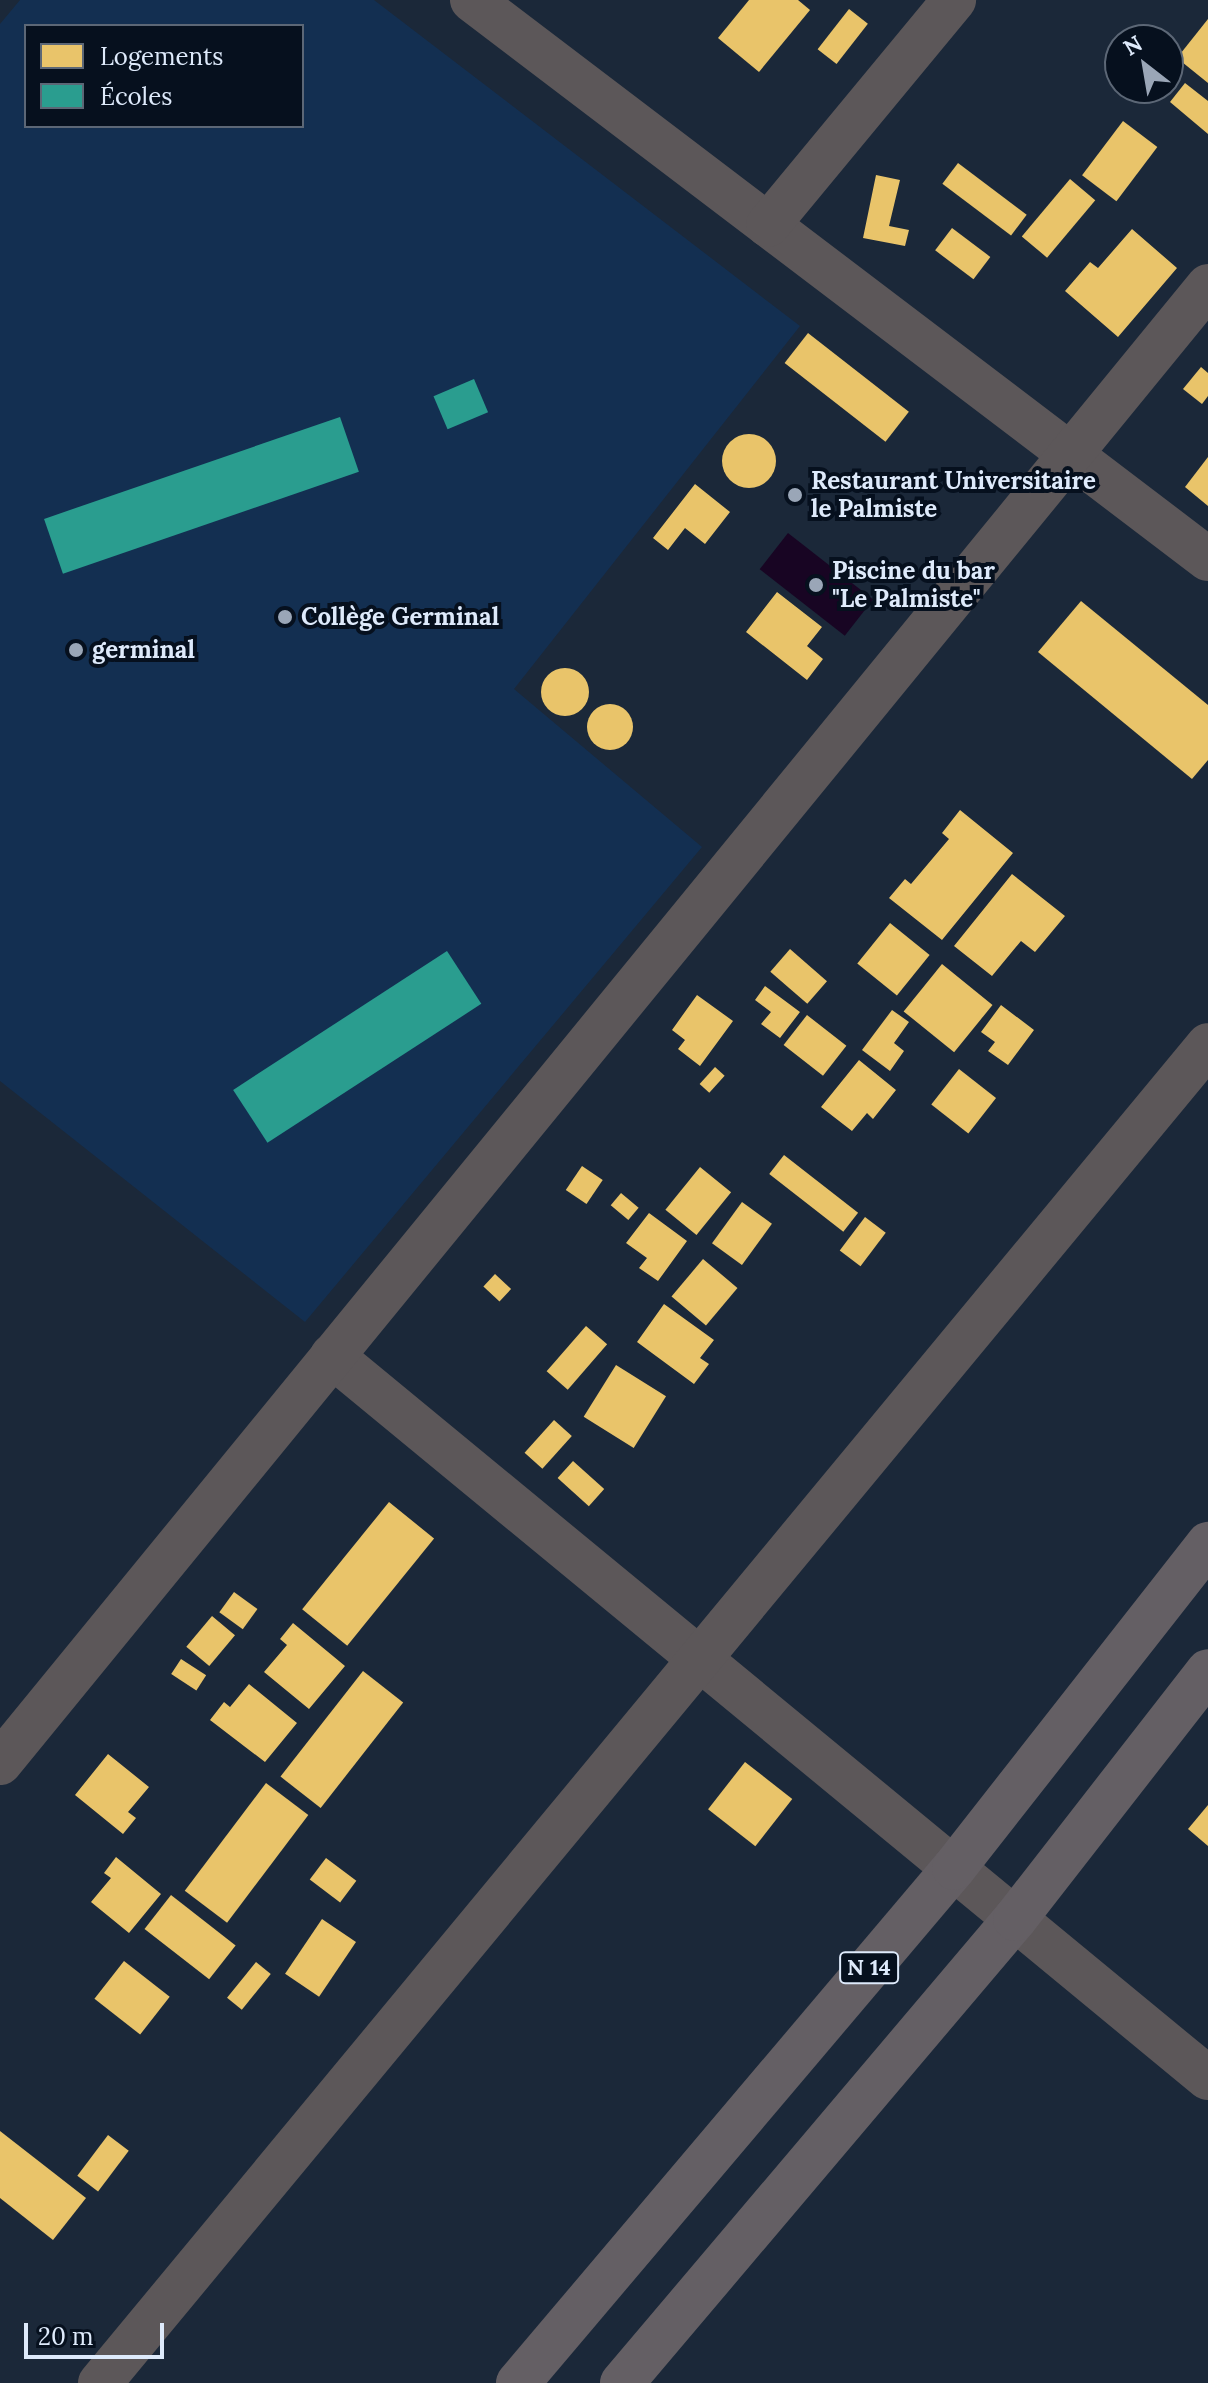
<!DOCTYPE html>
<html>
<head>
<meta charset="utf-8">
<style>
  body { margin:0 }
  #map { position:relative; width:1208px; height:2383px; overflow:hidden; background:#1b2839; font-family:Lora,serif }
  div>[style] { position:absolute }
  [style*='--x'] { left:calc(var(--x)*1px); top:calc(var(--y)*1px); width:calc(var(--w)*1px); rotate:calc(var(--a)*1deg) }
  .built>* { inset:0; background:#132f51 }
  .water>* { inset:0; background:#180523; transform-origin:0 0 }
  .homes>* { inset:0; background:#e9c46a; transform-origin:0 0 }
  .round { border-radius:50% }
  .schools>* { inset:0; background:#2a9d8f; transform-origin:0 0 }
  .minor>* { height:44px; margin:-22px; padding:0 22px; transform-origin:22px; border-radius:22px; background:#5c5759 }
  .primary>* { height:44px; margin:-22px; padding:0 22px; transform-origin:22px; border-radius:22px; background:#645f64 }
  .dots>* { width:22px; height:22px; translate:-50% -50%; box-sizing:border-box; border:4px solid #06101e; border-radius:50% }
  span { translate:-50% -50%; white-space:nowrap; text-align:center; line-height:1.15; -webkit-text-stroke:8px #06101e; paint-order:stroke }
  .shield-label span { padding:2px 6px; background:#06101e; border:2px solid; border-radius:6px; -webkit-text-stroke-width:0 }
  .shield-label { font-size:22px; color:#deeafb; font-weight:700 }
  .poi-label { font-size:24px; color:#deeafb; font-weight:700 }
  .left { translate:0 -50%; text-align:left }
  .legend { position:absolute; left:24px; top:24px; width:280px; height:104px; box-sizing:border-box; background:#06101e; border:2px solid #5c6776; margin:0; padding:10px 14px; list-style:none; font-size:24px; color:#deeafb }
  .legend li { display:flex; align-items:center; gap:16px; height:40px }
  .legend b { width:40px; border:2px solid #5c6776 }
  .north { position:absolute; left:1104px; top:24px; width:80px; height:80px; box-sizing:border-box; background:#06101e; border:2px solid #5c6776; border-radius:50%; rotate:329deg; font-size:22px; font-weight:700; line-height:32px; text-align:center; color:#deeafb }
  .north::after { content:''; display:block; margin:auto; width:28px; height:36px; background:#9aa6b7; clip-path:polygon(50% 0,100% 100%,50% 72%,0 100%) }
  .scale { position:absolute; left:24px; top:2323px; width:140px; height:36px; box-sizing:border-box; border:4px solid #deeafb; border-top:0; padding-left:10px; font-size:24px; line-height:28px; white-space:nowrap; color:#deeafb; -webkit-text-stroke:6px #06101e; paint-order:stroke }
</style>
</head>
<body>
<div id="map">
  <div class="built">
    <div style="clip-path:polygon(evenodd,20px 0,374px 0,800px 326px,514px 689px,702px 847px,305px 1322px,0 1081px,0 24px,20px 0,26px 26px,302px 26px,302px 126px,26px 126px,26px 26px)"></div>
  </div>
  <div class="water">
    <div style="left:788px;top:533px;width:108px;height:46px;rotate:38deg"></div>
  </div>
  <div class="homes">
    <div style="clip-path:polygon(749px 0,798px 0,810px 10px,759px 72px,718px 38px)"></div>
    <div style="left:849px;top:9px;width:24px;height:51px;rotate:38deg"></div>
    <div style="clip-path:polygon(1208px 19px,1208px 83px,1177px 58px)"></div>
    <div style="clip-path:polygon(1185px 83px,1208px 101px,1208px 134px,1170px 102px)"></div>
    <div style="left:1123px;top:121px;width:43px;height:68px;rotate:37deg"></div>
    <div style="left:958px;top:163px;width:86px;height:26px;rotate:37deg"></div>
    <div style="clip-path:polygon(876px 175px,900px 180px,889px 226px,909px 230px,905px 246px,863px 238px)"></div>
    <div style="left:1070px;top:179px;width:33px;height:75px;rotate:40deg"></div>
    <div style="left:952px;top:228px;width:48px;height:28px;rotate:37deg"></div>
    <div style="clip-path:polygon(1132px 229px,1177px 268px,1118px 337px,1065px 291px,1090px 262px,1098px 268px)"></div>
    <div style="left:808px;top:333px;width:128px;height:38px;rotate:38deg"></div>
    <div style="clip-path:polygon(1201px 367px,1208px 373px,1208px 396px,1202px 404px,1183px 389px)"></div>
    <div class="round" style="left:722px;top:434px;width:54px;height:54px"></div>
    <div style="clip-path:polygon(1208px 457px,1208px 506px,1185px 487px)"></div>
    <div style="clip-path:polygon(695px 484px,730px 512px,705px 544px,685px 528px,668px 550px,653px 538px)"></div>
    <div style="clip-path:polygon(777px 592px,822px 627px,807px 646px,823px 659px,807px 680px,746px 632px)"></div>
    <div style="clip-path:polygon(1081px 601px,1208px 705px,1208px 760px,1192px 779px,1038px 652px)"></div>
    <div class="round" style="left:541px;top:668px;width:48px;height:48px"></div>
    <div class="round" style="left:587px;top:704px;width:46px;height:46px"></div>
    <div style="clip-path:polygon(960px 810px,1013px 853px,942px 940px,889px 898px,905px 879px,911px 884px,949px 839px,942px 833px)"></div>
    <div style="clip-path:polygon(1012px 874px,1065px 916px,1035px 952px,1021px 941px,992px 976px,954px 946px)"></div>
    <div style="left:890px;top:923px;width:51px;height:52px;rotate:39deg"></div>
    <div style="left:790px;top:949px;width:49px;height:30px;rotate:41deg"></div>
    <div style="left:942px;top:964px;width:65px;height:61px;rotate:39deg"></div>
    <div style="clip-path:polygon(765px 986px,800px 1012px,780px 1038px,761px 1024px,771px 1012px,755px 1000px)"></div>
    <div style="clip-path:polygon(697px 995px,733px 1021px,700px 1066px,678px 1049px,685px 1040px,672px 1030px)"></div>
    <div style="clip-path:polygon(1001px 1005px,1034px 1030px,1008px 1065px,988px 1051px,995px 1042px,981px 1032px)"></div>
    <div style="clip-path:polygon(892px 1010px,909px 1022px,894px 1043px,904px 1051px,890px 1071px,862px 1050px)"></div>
    <div style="left:807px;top:1015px;width:50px;height:38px;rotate:38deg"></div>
    <div style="clip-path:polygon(859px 1060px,896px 1090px,873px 1119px,867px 1113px,852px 1131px,821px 1107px)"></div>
    <div style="left:715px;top:1067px;width:13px;height:23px;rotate:42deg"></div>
    <div style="left:959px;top:1069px;width:47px;height:45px;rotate:38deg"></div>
    <div style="left:784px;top:1155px;width:94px;height:24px;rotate:38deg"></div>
    <div style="left:582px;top:1166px;width:25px;height:29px;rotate:34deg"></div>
    <div style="left:700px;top:1167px;width:40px;height:55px;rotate:39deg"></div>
    <div style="left:621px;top:1193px;width:23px;height:16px;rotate:40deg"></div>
    <div style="left:742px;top:1202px;width:37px;height:51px;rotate:36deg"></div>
    <div style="clip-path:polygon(649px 1213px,687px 1241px,658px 1281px,639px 1268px,647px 1258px,626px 1243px)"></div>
    <div style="left:865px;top:1217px;width:26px;height:42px;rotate:37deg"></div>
    <div style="left:703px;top:1259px;width:45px;height:49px;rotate:40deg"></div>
    <div style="left:495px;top:1274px;width:22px;height:17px;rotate:43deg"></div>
    <div style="clip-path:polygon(664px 1304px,714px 1340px,700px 1358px,709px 1364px,694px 1384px,637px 1342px)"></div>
    <div style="left:586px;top:1326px;width:28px;height:60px;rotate:41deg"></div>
    <div style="left:616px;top:1365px;width:59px;height:61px;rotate:32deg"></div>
    <div style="left:554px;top:1420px;width:24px;height:44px;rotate:42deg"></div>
    <div style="left:573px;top:1461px;width:42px;height:23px;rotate:42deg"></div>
    <div style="left:389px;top:1502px;width:58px;height:138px;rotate:39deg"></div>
    <div style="left:234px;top:1592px;width:29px;height:25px;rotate:36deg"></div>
    <div style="left:212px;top:1616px;width:30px;height:40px;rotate:40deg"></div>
    <div style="clip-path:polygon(293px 1623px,345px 1666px,309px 1709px,264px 1672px,287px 1645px,280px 1639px)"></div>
    <div style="left:181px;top:1659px;width:30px;height:18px;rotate:33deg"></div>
    <div style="left:363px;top:1671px;width:51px;height:134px;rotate:38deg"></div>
    <div style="clip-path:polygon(249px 1684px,297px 1723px,265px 1762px,210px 1720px,224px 1702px,230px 1707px)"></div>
    <div style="clip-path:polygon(108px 1754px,149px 1787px,128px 1812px,136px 1818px,123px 1834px,75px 1795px)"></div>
    <div style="left:745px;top:1762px;width:60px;height:60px;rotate:38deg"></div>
    <div style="left:266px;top:1783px;width:53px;height:135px;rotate:37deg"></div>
    <div style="clip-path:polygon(1208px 1805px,1208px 1846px,1188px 1829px)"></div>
    <div style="clip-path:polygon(116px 1857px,161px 1894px,129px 1933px,91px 1902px,111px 1878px,104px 1873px)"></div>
    <div style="left:326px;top:1858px;width:38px;height:27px;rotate:37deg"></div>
    <div style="left:171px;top:1895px;width:82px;height:43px;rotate:38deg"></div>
    <div style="left:322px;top:1919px;width:41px;height:66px;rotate:34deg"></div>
    <div style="left:124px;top:1961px;width:58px;height:48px;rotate:38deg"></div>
    <div style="left:256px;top:1962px;width:19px;height:46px;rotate:39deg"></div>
    <div style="clip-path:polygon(0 2131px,86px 2198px,53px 2240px,0 2198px)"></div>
    <div style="left:108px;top:2135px;width:26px;height:51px;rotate:37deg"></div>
  </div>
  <div class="schools">
    <div style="left:474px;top:379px;width:36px;height:44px;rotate:67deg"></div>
    <div style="left:340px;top:417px;width:58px;height:313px;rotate:71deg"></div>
    <div style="left:447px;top:951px;width:63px;height:255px;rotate:57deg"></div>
  </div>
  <div class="minor">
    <div style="--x:472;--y:0;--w:924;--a:37.22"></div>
    <div style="--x:768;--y:225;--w:292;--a:-50.4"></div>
    <div style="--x:332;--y:1356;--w:1135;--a:39.5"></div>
    <div style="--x:0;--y:1763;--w:1908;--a:-50.72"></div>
    <div style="--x:100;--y:2383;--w:1737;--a:-50.37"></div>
  </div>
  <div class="primary">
    <div style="--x:518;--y:2383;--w:675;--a:-49.75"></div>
    <div style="--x:954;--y:1868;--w:412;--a:-51.9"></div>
    <div style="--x:622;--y:2383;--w:608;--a:-49.74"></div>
    <div style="--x:1015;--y:1919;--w:314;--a:-52.1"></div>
  </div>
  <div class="dots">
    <div style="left:795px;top:495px;background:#9aa6b7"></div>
    <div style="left:816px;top:585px;background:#9aa6b7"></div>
    <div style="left:285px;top:617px;background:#9aa6b7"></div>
    <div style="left:76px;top:650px;background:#9aa6b7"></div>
  </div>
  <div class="shield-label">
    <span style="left:869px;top:1968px">N 14</span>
  </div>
  <div class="poi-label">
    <span class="left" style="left:811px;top:495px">Restaurant Universitaire<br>le Palmiste</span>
    <span class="left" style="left:832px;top:585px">Piscine du bar<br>"Le Palmiste"</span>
    <span class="left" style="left:301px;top:617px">Collège Germinal</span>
    <span class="left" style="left:92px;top:650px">germinal</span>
  </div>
  <ul class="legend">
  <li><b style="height:22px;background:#e9c46a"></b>Logements</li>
  <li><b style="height:22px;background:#2a9d8f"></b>Écoles</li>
  </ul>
  <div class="north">N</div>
  <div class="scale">20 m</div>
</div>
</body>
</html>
